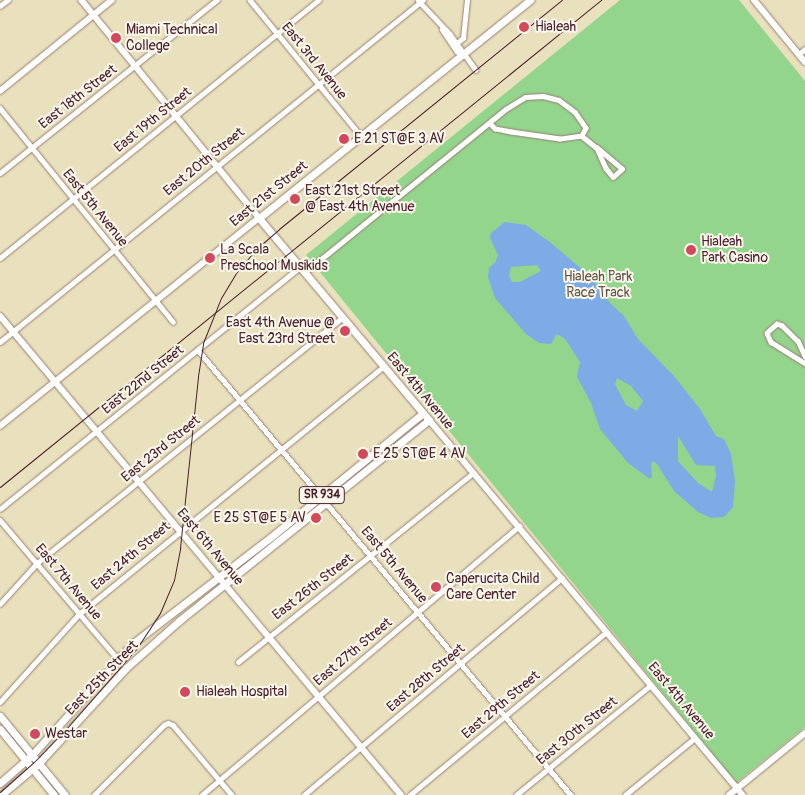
<!DOCTYPE html>
<html>
<head>
<meta charset="utf-8">
<style>
  body { margin:0 }
  #map { position:relative; width:805px; height:795px; overflow:hidden; background:#e9e0bd; font-family:Pangolin,sans-serif }
  div>[style] { position:absolute }
  [style*='--x'] { left:calc(var(--x)*1px); top:calc(var(--y)*1px); width:calc(var(--w)*1px); rotate:calc(var(--a)*1deg) }
  .green>* { inset:0; background:#93d58d }
  .water>* { inset:0; background:#7cabe6 }
  .roads { filter:drop-shadow(0 0 1px #9a8074) drop-shadow(0 0 1px #9a8074) }
  .street>* { height:4.5px; margin:-2.25px; padding:0 2.25px; transform-origin:2.25px; border-radius:2.25px; background:#fff }
  .secondary>* { height:6px; margin:-3px; padding:0 3px; transform-origin:3px; border-radius:3px; background:#fff }
  .primary>* { height:7px; margin:-3.5px; padding:0 3.5px; transform-origin:3.5px; border-radius:3.5px; background:#fff }
  .rail>* { height:1px; margin:-0.5px; padding:0 0.5px; transform-origin:0.5px; border-radius:0.5px; background:#4a1f2b }
  .dots>* { width:14px; height:14px; translate:-50% -50%; box-sizing:border-box; border:2px solid #fbf7ec; border-radius:50% }
  span { translate:-50% -50%; white-space:nowrap; text-align:center; line-height:1.15; -webkit-text-stroke:4px #fbf7ec; paint-order:stroke }
  .shield-label span { padding:1px 4px; background:#fbf7ec; border:1px solid; border-radius:4px; -webkit-text-stroke-width:0 }
  .shield-label { font-size:12px; color:#4a1f2b; font-weight:700 }
  .poi-label { font-size:14px; color:#4a1f2b }
  .left { translate:0 -50%; text-align:left }
  .right { translate:-100% -50%; text-align:right }
  .street-label { font-size:14px; color:#4a1f2b }
  .park-label { font-size:14px; color:#605648 }
</style>
</head>
<body>
<div id="map">
  <div class="green">
    <div style="clip-path:polygon(620px 0,739px 0,805px 81px,805px 727px,736px 783px,306px 255px)"></div>
  </div>
  <div class="water">
    <div style="clip-path:polygon(evenodd,505px 222px,526px 225px,551px 243px,591px 277px,611px 304px,624px 316px,638px 339px,674px 376px,700px 409px,716px 436px,724px 439px,731px 454px,735px 481px,733px 507px,724px 517px,711px 518px,698px 512px,674px 491px,657px 464px,653px 461px,651px 464px,652px 477px,650px 479px,628px 463px,600px 429px,591px 403px,577px 377px,580px 362px,565px 339px,557px 334px,551px 344px,539px 343px,526px 334px,495px 298px,488px 277px,489px 268px,495px 263px,498px 255px,490px 238px,491px 233px,505px 222px,537px 265px,541px 271px,520px 282px,512px 282px,509px 275px,511px 267px,537px 265px,505px 222px,617px 378px,631px 386px,643px 401px,637px 411px,626px 405px,615px 384px,617px 378px,505px 222px,678px 436px,696px 465px,715px 466px,716px 476px,712px 492px,698px 483px,678px 461px,678px 436px)"></div>
  </div>
  <div class="roads">
    <div class="street">
      <div style="--x:250;--y:0;--w:176;--a:50.8"></div>
      <div style="--x:418;--y:0;--w:47;--a:46.7"></div>
      <div style="--x:450;--y:34;--w:44;--a:54.2"></div>
      <div style="--x:0;--y:6;--w:10;--a:-37"></div>
      <div style="--x:442;--y:29;--w:27;--a:56"></div>
      <div style="--x:457;--y:51;--w:7;--a:27"></div>
      <div style="--x:457;--y:43;--w:8;--a:-40"></div>
      <div style="--x:463;--y:38;--w:38;--a:-84"></div>
      <div style="--x:799;--y:54;--w:8;--a:-40"></div>
      <div style="--x:0;--y:108;--w:275;--a:51"></div>
      <div style="--x:582;--y:136;--w:19;--a:39"></div>
      <div style="--x:597;--y:148;--w:22;--a:66"></div>
      <div style="--x:606;--y:168;--w:11;--a:52"></div>
      <div style="--x:613;--y:177;--w:12;--a:-42"></div>
      <div style="--x:622;--y:169;--w:33;--a:-140"></div>
      <div style="--x:0;--y:173;--w:278;--a:-38.6"></div>
      <div style="--x:0;--y:258;--w:410;--a:-39"></div>
      <div style="--x:304;--y:273;--w:260;--a:-39.1"></div>
      <div style="--x:506;--y:109;--w:22;--a:-32"></div>
      <div style="--x:525;--y:97;--w:18;--a:-3"></div>
      <div style="--x:543;--y:96;--w:16;--a:14"></div>
      <div style="--x:559;--y:100;--w:20;--a:37"></div>
      <div style="--x:575;--y:112;--w:19;--a:55"></div>
      <div style="--x:586;--y:128;--w:9;--a:117"></div>
      <div style="--x:582;--y:136;--w:22;--a:172"></div>
      <div style="--x:560;--y:139;--w:49;--a:-171.9"></div>
      <div style="--x:511;--y:132;--w:16;--a:-169"></div>
      <div style="--x:495;--y:129;--w:7;--a:-135"></div>
      <div style="--x:0;--y:342;--w:544;--a:-38.96"></div>
      <div style="--x:198;--y:350;--w:581;--a:50.03"></div>
      <div style="--x:805;--y:357;--w:17;--a:-115"></div>
      <div style="--x:798;--y:342;--w:23;--a:-135"></div>
      <div style="--x:782;--y:326;--w:5;--a:-158"></div>
      <div style="--x:777;--y:324;--w:13;--a:138"></div>
      <div style="--x:767;--y:333;--w:10;--a:66"></div>
      <div style="--x:771;--y:342;--w:40;--a:32"></div>
      <div style="--x:0;--y:509;--w:385;--a:-38.9"></div>
      <div style="--x:0;--y:520;--w:182;--a:49.7"></div>
      <div style="--x:0;--y:604;--w:55;--a:-47.9"></div>
      <div style="--x:37;--y:563;--w:391;--a:-38.8"></div>
      <div style="--x:238;--y:662;--w:302;--a:-38.8"></div>
      <div style="--x:0;--y:702;--w:118;--a:-48.1"></div>
      <div style="--x:79;--y:614;--w:392;--a:-39.1"></div>
      <div style="--x:94;--y:795;--w:99;--a:-45"></div>
      <div style="--x:164;--y:725;--w:4;--a:-27"></div>
      <div style="--x:168;--y:723;--w:5;--a:22"></div>
      <div style="--x:173;--y:725;--w:92;--a:49.9"></div>
      <div style="--x:202;--y:795;--w:416;--a:-40.3"></div>
      <div style="--x:304;--y:795;--w:337;--a:-40.1"></div>
      <div style="--x:410;--y:795;--w:255;--a:-39.7"></div>
      <div style="--x:516;--y:795;--w:174;--a:-39.2"></div>
      <div style="--x:625;--y:795;--w:90;--a:-39.2"></div>
    </div>
    <div class="secondary">
      <div style="--x:754;--y:0;--w:80;--a:50.6"></div>
      <div style="--x:0;--y:91;--w:144;--a:-39.1"></div>
      <div style="--x:0;--y:316;--w:625;--a:50.07"></div>
      <div style="--x:429;--y:420;--w:489;--a:50.1"></div>
      <div style="--x:0;--y:426;--w:332;--a:-38.8"></div>
      <div style="--x:259;--y:218;--w:281;--a:-129.2"></div>
      <div style="--x:729;--y:795;--w:98;--a:-39.2"></div>
    </div>
    <div class="primary">
      <div style="--x:0;--y:716;--w:102;--a:50.6"></div>
      <div style="--x:0;--y:729;--w:85;--a:50.7"></div>
      <div style="--x:0;--y:783;--w:43;--a:-41.2"></div>
      <div style="--x:32;--y:755;--w:149;--a:-48"></div>
      <div style="--x:132;--y:644;--w:175;--a:-37.6"></div>
      <div style="--x:271;--y:537;--w:196;--a:-39.2"></div>
      <div style="--x:1;--y:795;--w:50;--a:-40.1"></div>
      <div style="--x:39;--y:763;--w:129;--a:-47.5"></div>
      <div style="--x:126;--y:668;--w:72;--a:-41.6"></div>
      <div style="--x:180;--y:620;--w:319;--a:-38.8"></div>
      <div style="--x:429;--y:420;--w:264;--a:-130.1"></div>
      <div style="--x:259;--y:218;--w:348;--a:-38.8"></div>
    </div>
  </div>
  <div class="rail">
    <div style="--x:0;--y:487;--w:774;--a:-39.02"></div>
    <div style="--x:0;--y:792;--w:45;--a:-41.4"></div>
    <div style="--x:34;--y:762;--w:47;--a:-45.9"></div>
    <div style="--x:67;--y:728;--w:106;--a:-48.8"></div>
    <div style="--x:137;--y:648;--w:42;--a:-56.7"></div>
    <div style="--x:160;--y:613;--w:36;--a:-67"></div>
    <div style="--x:174;--y:580;--w:33;--a:-79"></div>
    <div style="--x:180;--y:548;--w:173;--a:-84"></div>
    <div style="--x:198;--y:376;--w:33;--a:-81"></div>
    <div style="--x:203;--y:343;--w:48;--a:-68.2"></div>
    <div style="--x:221;--y:298;--w:29;--a:-59"></div>
    <div style="--x:236;--y:273;--w:30;--a:-50"></div>
    <div style="--x:255;--y:250;--w:32;--a:-41"></div>
    <div style="--x:279;--y:229;--w:364;--a:-39"></div>
  </div>
  <div class="dots">
    <div style="left:524px;top:27px;background:#d1495b"></div>
    <div style="left:116px;top:38px;background:#d1495b"></div>
    <div style="left:344px;top:139px;background:#d1495b"></div>
    <div style="left:295px;top:199px;background:#d1495b"></div>
    <div style="left:691px;top:250px;background:#d1495b"></div>
    <div style="left:210px;top:258px;background:#d1495b"></div>
    <div style="left:345px;top:331px;background:#d1495b"></div>
    <div style="left:363px;top:454px;background:#d1495b"></div>
    <div style="left:316px;top:518px;background:#d1495b"></div>
    <div style="left:436px;top:587px;background:#d1495b"></div>
    <div style="left:185px;top:692px;background:#d1495b"></div>
    <div style="left:35px;top:734px;background:#d1495b"></div>
  </div>
  <div class="shield-label">
    <span style="left:322px;top:495px">SR 934</span>
  </div>
  <div class="poi-label">
    <span class="left" style="left:535px;top:27px">Hialeah</span>
    <span class="left" style="left:126px;top:38px">Miami Technical<br>College</span>
    <span class="left" style="left:354px;top:139px">E 21 ST@E 3 AV</span>
    <span class="left" style="left:305px;top:199px">East 21st Street<br>@ East 4th Avenue</span>
    <span class="left" style="left:701px;top:250px">Hialeah<br>Park Casino</span>
    <span class="left" style="left:220px;top:258px">La Scala<br>Preschool Musikids</span>
    <span class="right" style="left:335px;top:331px">East 4th Avenue @<br>East 23rd Street</span>
    <span class="left" style="left:373px;top:454px">E 25 ST@E 4 AV</span>
    <span class="right" style="left:306px;top:518px">E 25 ST@E 5 AV</span>
    <span class="left" style="left:446px;top:587px">Caperucita Child<br>Care Center</span>
    <span class="left" style="left:196px;top:692px">Hialeah Hospital</span>
    <span class="left" style="left:45px;top:734px">Westar</span>
  </div>
  <div class="street-label">
    <span style="left:314px;top:61px;rotate:51deg">East 3rd Avenue</span>
    <span style="left:78px;top:97px;rotate:-38deg">East 18th Street</span>
    <span style="left:153px;top:120px;rotate:-39deg">East 19th Street</span>
    <span style="left:204px;top:162px;rotate:-39deg">East 20th Street</span>
    <span style="left:269px;top:194px;rotate:-39deg">East 21st Street</span>
    <span style="left:95px;top:208px;rotate:51deg">East 5th Avenue</span>
    <span style="left:143px;top:380px;rotate:-39deg">East 22nd Street</span>
    <span style="left:420px;top:391px;rotate:50deg">East 4th Avenue</span>
    <span style="left:161px;top:449px;rotate:-39deg">East 23rd Street</span>
    <span style="left:210px;top:547px;rotate:50deg">East 6th Avenue</span>
    <span style="left:131px;top:556px;rotate:-40deg">East 24th Street</span>
    <span style="left:394px;top:565px;rotate:50deg">East 5th Avenue</span>
    <span style="left:68px;top:582px;rotate:50deg">East 7th Avenue</span>
    <span style="left:313px;top:587px;rotate:-38deg">East 26th Street</span>
    <span style="left:353px;top:652px;rotate:-40deg">East 27th Street</span>
    <span style="left:102px;top:678px;rotate:-46deg">East 25th Street</span>
    <span style="left:426px;top:678px;rotate:-40deg">East 28th Street</span>
    <span style="left:681px;top:701px;rotate:50deg">East 4th Avenue</span>
    <span style="left:501px;top:705px;rotate:-40deg">East 29th Street</span>
    <span style="left:577px;top:731px;rotate:-39deg">East 30th Street</span>
  </div>
  <div class="park-label">
    <span style="left:598px;top:285px">Hialeah Park<br>Race Track</span>
  </div>
</div>
</body>
</html>
